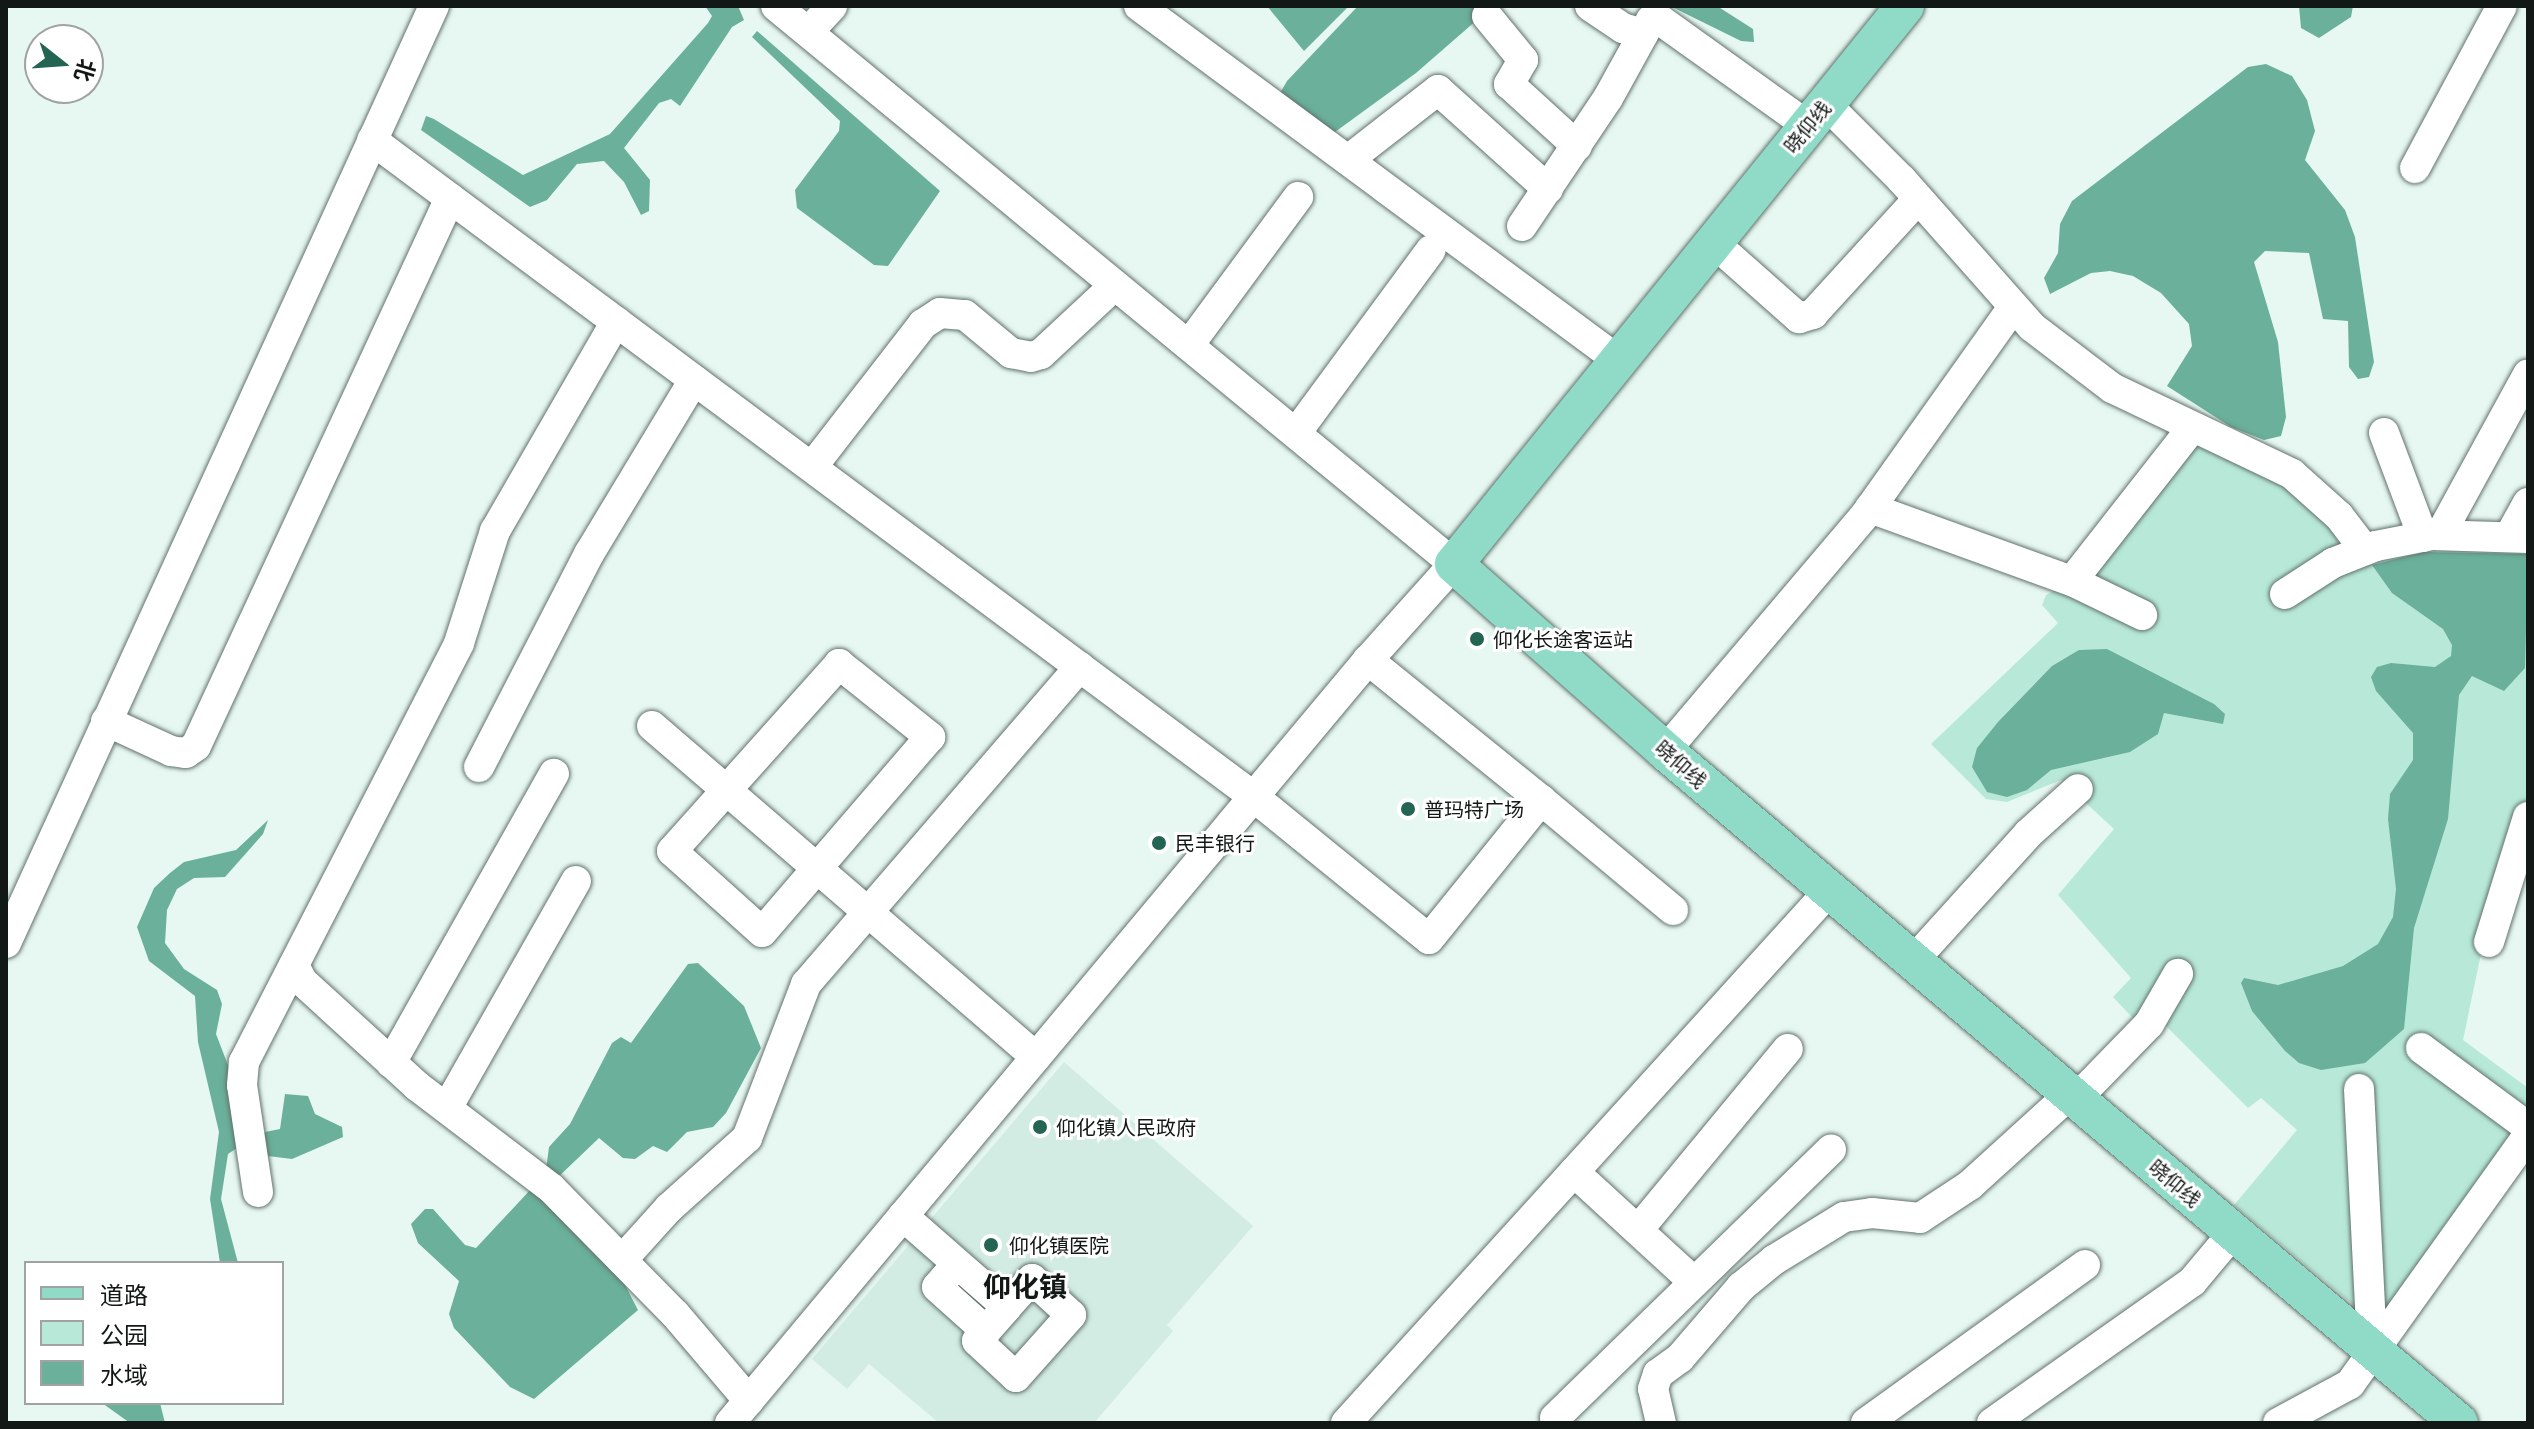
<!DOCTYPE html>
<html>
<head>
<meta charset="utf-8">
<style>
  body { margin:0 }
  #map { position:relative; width:2534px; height:1429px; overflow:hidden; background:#e6f8f1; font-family:Quicksand,"Noto Sans SC",sans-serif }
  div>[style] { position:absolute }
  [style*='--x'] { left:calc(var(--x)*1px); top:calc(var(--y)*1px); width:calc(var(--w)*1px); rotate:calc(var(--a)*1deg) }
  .built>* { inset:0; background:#d2ece3 }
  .green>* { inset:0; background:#b8e9d8 }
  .water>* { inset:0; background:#6ab09a }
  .roads { filter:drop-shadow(0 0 2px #62716c) drop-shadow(0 0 2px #62716c) }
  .minor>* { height:30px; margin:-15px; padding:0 15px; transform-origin:15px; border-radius:15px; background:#fff }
  .major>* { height:38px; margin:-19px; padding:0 19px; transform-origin:19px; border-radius:19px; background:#8fdbc7 }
  .dots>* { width:22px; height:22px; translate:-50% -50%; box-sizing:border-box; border:4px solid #fff; border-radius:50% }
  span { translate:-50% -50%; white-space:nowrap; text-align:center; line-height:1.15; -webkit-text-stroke:6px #fff; paint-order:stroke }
  .street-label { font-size:20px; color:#121816 }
  .poi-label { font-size:20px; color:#121816 }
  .left { translate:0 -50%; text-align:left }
  .district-label { font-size:28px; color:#121816; font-weight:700 }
  .frame { position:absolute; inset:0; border:8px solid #121816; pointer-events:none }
  .legend { position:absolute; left:24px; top:1261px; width:260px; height:144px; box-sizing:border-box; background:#fff; border:2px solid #a0a3a2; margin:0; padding:10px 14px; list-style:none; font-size:24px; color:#121816 }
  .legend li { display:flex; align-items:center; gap:16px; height:40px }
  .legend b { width:40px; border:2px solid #a0a3a2 }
  .north { position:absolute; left:24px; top:24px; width:80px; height:80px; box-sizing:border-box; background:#fff; border:2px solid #a0a3a2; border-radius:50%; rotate:107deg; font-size:22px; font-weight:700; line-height:32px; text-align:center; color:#121816 }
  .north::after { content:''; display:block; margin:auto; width:28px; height:36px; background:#246453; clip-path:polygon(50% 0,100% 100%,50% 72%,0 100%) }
</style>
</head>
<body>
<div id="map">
  <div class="built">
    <div style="clip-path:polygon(1064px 1062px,1253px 1226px,1167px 1325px,1173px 1331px,1094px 1423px,939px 1423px,869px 1364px,847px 1389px,812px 1359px)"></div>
  </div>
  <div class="green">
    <div style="clip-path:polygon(2193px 437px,2284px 484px,2339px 535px,2528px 545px,2528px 801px,2482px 949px,2463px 1040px,2528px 1088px,2528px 1126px,2380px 1327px,2234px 1205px,2297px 1130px,2261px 1098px,2248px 1108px,2158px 1018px,2146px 1032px,2113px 997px,2131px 978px,2058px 895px,2114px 829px,2061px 780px,2007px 802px,1986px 799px,1931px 744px,2058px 623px,2042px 605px,2046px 595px,2057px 589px)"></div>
  </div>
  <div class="water">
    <div style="clip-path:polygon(705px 6px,738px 6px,744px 20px,732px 27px,680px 106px,671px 99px,659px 103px,624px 148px,650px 180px,649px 211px,641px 215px,624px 182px,604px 161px,577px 164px,547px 200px,530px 207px,421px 130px,426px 116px,434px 119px,523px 175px,610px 134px,708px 23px,712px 16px)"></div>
    <div style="clip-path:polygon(1267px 6px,1349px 6px,1304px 51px)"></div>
    <div style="clip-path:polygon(1358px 6px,1493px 6px,1416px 73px,1335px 132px,1323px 135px,1279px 95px,1287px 81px)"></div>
    <div style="clip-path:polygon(1670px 6px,1717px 6px,1753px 29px,1754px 42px,1741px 41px)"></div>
    <div style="clip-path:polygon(2299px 6px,2353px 6px,2351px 17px,2319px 38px,2301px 28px)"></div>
    <div style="clip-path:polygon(757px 31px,940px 191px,888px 266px,874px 265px,797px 208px,795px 190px,839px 131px,840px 121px,752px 37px)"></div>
    <div style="clip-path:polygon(2266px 64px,2292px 76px,2307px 100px,2315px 131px,2305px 160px,2345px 210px,2355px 237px,2374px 362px,2369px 377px,2358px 379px,2349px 367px,2348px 321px,2323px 319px,2309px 253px,2265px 251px,2254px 262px,2278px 342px,2286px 417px,2281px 436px,2264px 440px,2231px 427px,2167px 386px,2192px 346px,2189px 324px,2161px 293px,2133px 276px,2110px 271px,2091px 273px,2050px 294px,2044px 278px,2058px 253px,2060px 224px,2072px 201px,2248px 67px)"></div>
    <div style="clip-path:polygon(2424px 552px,2528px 554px,2525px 668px,2504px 691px,2472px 676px,2459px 695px,2448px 819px,2414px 928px,2404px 1029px,2365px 1063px,2321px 1070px,2299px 1063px,2285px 1051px,2252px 1011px,2241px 983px,2244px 978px,2278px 985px,2343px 966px,2378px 944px,2393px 917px,2396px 889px,2388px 819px,2390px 794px,2413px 760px,2413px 733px,2376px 691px,2371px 677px,2377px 667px,2391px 663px,2435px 667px,2451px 656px,2452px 645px,2443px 629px,2392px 593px,2372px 565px)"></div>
    <div style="clip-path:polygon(2107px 649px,2214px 704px,2225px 714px,2223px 724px,2164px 713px,2158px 734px,2130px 752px,2051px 770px,2027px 790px,2007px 797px,1987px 792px,1972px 767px,1977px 748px,1998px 722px,2052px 666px,2079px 650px)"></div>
    <div style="clip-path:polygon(268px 820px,263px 834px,225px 877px,194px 878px,177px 889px,167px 910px,165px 943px,184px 969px,217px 990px,222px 1004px,216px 1034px,231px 1073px,240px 1146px,228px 1154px,221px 1199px,238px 1263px,220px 1263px,210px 1199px,219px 1132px,198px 1042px,195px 996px,149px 961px,137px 927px,154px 888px,170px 873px,184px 862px,236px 850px)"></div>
    <div style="clip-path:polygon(698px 963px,744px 1006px,761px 1048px,726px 1113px,713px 1127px,687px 1132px,667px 1152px,653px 1146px,635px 1159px,623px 1158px,599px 1138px,554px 1181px,546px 1170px,549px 1147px,570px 1124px,612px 1043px,621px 1037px,631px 1043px,688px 964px)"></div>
    <div style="clip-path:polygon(285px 1094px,308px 1096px,315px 1114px,342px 1127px,343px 1137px,292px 1159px,268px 1156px,262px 1151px,260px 1133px,280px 1129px)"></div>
    <div style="clip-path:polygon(532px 1188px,624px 1283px,638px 1310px,534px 1399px,510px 1387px,454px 1328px,449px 1314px,459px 1281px,418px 1243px,411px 1224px,425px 1209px,433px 1209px,465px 1245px,476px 1248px)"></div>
    <div style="clip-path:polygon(102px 1403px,160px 1403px,165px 1423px,130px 1423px)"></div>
  </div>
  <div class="roads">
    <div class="minor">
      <div style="--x:1139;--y:6;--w:596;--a:36.47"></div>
      <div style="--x:1590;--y:6;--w:40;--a:34"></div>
      <div style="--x:1623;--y:28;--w:21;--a:17"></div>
      <div style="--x:1487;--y:16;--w:57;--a:50.7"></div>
      <div style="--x:1523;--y:60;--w:28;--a:120"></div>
      <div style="--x:1509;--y:84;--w:92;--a:42.4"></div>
      <div style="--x:809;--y:31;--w:34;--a:-47"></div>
      <div style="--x:1826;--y:104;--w:107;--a:45"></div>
      <div style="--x:1902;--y:180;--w:196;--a:48.5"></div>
      <div style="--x:2032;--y:327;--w:101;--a:37.3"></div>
      <div style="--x:2112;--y:388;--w:199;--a:25.5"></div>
      <div style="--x:2292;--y:474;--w:63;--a:41.8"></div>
      <div style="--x:2339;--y:516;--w:43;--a:52.6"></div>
      <div style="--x:372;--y:140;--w:1100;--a:36.68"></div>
      <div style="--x:1254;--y:797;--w:225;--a:39.1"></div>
      <div style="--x:1429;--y:939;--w:179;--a:-51.1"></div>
      <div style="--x:1541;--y:800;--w:223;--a:-141"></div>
      <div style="--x:1348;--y:160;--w:114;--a:-37.9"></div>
      <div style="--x:1438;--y:90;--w:148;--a:42"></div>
      <div style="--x:2415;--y:168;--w:184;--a:-61.8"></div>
      <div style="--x:1522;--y:226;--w:154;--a:-56.1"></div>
      <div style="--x:1608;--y:98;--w:89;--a:-61.1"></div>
      <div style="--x:1651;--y:20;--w:9;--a:0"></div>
      <div style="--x:1660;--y:20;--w:182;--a:35.6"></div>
      <div style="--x:1713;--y:242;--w:115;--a:41.5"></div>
      <div style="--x:1799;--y:318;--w:15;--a:-16"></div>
      <div style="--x:1813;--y:314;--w:156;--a:-47.6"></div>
      <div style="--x:1189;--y:345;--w:184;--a:-53.6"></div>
      <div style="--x:1296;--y:433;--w:227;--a:-53.6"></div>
      <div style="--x:2384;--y:433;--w:111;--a:69.4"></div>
      <div style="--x:812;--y:467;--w:181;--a:-52.2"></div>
      <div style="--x:923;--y:324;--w:20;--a:-33"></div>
      <div style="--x:940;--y:313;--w:25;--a:5"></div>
      <div style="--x:965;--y:315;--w:60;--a:39.6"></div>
      <div style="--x:1011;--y:353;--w:20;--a:11"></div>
      <div style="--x:1031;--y:357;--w:10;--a:-17"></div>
      <div style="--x:1041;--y:354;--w:101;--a:-43"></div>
      <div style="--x:1870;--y:508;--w:215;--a:19.9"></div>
      <div style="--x:2072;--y:581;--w:78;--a:25.9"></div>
      <div style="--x:2440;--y:535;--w:183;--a:-61.3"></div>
      <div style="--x:2509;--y:537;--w:39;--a:-61"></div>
      <div style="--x:2072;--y:581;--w:194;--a:-51.9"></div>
      <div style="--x:2285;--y:594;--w:57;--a:-32.9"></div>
      <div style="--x:2333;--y:563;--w:46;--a:-21.6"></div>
      <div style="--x:2376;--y:546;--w:57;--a:-11.1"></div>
      <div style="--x:2432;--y:535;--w:96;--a:1.8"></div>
      <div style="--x:839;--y:664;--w:117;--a:38.7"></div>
      <div style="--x:930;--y:737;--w:257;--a:130.7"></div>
      <div style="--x:762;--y:932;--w:121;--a:-138"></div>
      <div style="--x:672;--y:851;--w:251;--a:-48.2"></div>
      <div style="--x:106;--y:721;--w:72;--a:24.8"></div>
      <div style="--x:171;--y:751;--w:15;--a:8"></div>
      <div style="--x:186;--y:753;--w:12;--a:-35"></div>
      <div style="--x:196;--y:746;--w:604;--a:-65.13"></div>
      <div style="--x:652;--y:726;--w:507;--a:40.76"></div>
      <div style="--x:1665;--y:751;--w:311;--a:-49.7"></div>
      <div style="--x:1866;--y:514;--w:254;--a:-54.6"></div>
      <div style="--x:479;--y:767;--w:240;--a:-62.7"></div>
      <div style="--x:589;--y:554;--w:203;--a:-58.9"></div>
      <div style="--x:1541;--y:800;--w:172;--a:39.8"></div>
      <div style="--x:2489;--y:942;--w:131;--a:-72.7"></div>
      <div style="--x:6;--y:943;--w:1030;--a:-65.45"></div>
      <div style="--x:1913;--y:961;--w:171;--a:-47.8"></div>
      <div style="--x:2028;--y:834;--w:67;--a:-42"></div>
      <div style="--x:294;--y:965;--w:18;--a:63"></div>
      <div style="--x:302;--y:981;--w:156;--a:42.4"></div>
      <div style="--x:417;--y:1086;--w:168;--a:37.3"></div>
      <div style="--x:551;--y:1188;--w:177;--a:45.5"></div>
      <div style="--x:675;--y:1314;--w:114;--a:49.6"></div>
      <div style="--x:2421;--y:1048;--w:133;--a:36.4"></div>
      <div style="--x:391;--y:1063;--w:332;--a:-60.6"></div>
      <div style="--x:2359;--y:1089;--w:260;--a:87.1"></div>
      <div style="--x:2076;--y:1099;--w:105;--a:-45.8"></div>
      <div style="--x:2149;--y:1024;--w:58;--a:-59.9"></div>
      <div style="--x:447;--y:1108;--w:261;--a:-60.4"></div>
      <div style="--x:1574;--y:1172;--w:163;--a:42.5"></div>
      <div style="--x:258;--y:1192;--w:108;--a:-98.5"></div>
      <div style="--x:242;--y:1085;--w:23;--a:-85"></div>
      <div style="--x:244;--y:1062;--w:471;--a:-62.8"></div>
      <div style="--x:459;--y:643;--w:118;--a:-72.2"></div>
      <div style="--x:495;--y:531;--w:242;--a:-60"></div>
      <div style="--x:903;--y:1216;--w:138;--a:41.2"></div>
      <div style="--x:1007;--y:1307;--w:45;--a:131.4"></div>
      <div style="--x:977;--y:1341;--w:53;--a:42.7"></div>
      <div style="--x:1016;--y:1377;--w:83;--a:-48.4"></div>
      <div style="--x:1071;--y:1315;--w:53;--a:-137.3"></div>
      <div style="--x:1032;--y:1279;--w:38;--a:132"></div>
      <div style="--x:1638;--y:1230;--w:235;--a:-50.4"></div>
      <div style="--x:622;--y:1260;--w:70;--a:-47.9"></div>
      <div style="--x:669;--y:1208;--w:105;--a:-41.9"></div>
      <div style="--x:747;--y:1138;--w:165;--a:-69"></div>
      <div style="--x:806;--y:984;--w:419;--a:-49.2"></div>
      <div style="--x:957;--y:1264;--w:30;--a:131"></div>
      <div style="--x:937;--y:1287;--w:66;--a:41.9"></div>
      <div style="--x:1555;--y:1418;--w:385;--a:-44.2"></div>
      <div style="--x:730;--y:1423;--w:995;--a:-50.1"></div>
      <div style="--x:1368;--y:660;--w:129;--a:-48.1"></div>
      <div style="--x:1454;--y:564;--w:878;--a:-140.55"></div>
      <div style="--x:1346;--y:1423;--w:720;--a:-47.76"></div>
      <div style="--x:1661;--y:1423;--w:35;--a:-103"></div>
      <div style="--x:1653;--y:1389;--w:16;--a:-72"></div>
      <div style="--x:1658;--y:1374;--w:27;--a:-36"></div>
      <div style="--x:1680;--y:1358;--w:94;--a:-49.3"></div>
      <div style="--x:1741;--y:1287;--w:43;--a:-39.3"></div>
      <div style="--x:1774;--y:1260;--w:82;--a:-31.6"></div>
      <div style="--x:1844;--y:1217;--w:28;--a:-8"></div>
      <div style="--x:1872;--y:1213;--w:48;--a:5.9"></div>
      <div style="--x:1920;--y:1218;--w:60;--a:-33.4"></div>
      <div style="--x:1970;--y:1185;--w:135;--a:-42.3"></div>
      <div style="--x:1866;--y:1423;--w:270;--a:-35.8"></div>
      <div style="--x:1992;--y:1423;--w:245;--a:-35.2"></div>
      <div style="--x:2192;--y:1282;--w:65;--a:-50"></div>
      <div style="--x:2278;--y:1423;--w:82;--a:-28.4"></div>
      <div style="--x:2350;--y:1384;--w:306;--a:-54.4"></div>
    </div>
    <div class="major">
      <div style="--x:1905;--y:6;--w:717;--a:128.95"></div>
      <div style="--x:1454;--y:564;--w:282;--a:41.5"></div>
      <div style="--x:1665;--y:751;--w:1040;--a:40.24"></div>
    </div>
  </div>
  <div class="dots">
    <div style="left:1477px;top:639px;background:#246453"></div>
    <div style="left:1408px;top:809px;background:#246453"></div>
    <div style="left:1159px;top:843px;background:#246453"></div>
    <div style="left:1040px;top:1127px;background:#246453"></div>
    <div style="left:991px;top:1245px;background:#246453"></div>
  </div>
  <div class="street-label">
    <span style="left:1807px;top:127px;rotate:-51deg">晓仰线</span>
    <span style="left:1681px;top:764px;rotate:41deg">晓仰线</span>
    <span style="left:2175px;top:1183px;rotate:40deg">晓仰线</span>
  </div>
  <div class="poi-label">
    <span class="left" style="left:1493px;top:639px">仰化长途客运站</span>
    <span class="left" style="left:1424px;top:809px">普玛特广场</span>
    <span class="left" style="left:1175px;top:843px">民丰银行</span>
    <span class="left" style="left:1056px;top:1127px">仰化镇人民政府</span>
    <span class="left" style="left:1009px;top:1245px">仰化镇医院</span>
  </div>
  <div class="district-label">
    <span style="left:1025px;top:1287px">仰化镇</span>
  </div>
  <div class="frame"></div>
  <ul class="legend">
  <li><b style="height:10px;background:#8fdbc7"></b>道路</li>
  <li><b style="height:22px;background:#b8e9d8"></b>公园</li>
  <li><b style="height:22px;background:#6ab09a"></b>水域</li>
  </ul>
  <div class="north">北</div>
</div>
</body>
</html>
